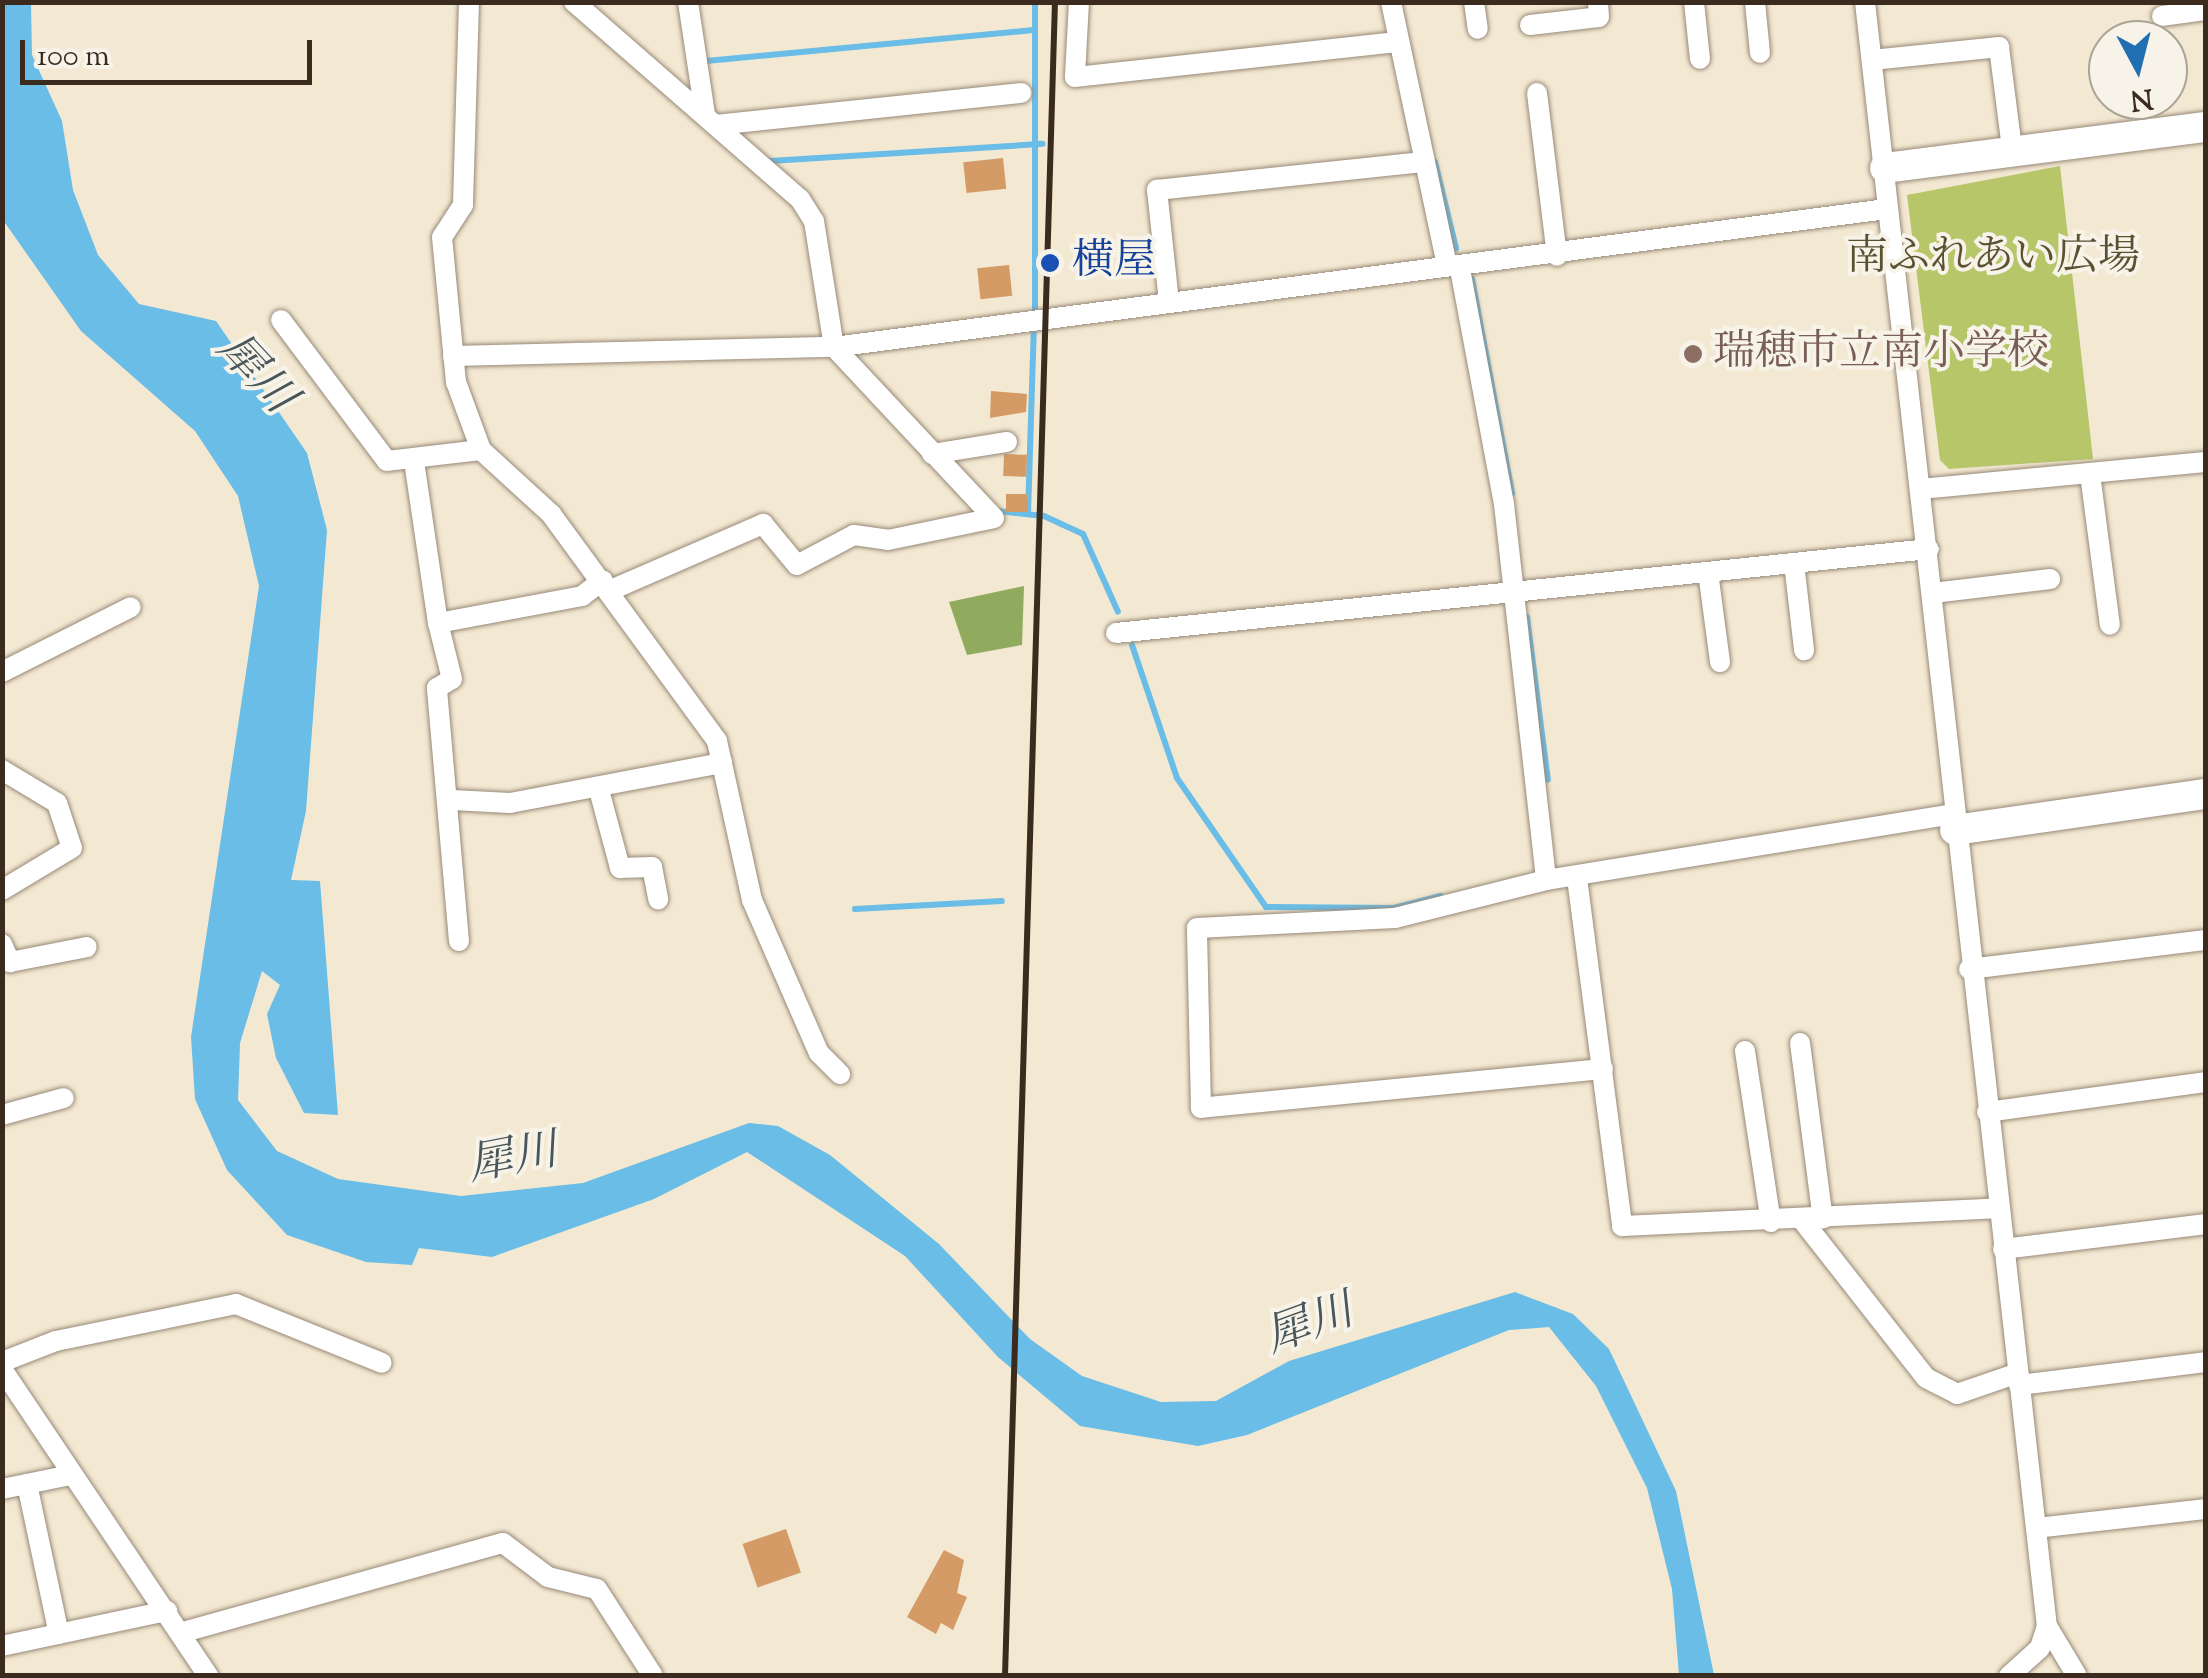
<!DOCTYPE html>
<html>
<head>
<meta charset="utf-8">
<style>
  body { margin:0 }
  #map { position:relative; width:2208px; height:1678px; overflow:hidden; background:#f3e8d2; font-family:"Sorts Mill Goudy","Noto Serif JP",serif }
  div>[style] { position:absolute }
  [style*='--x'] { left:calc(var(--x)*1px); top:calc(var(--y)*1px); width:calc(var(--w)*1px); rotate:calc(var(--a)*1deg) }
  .green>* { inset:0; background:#b6c669 }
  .forest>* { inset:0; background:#90ab5d }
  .water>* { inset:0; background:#6abde6 }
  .stream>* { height:6px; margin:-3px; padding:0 3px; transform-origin:3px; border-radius:3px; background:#6abde6 }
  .building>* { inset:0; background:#d49b66; transform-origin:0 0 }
  .roads { filter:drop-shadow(0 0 2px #978978) drop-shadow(0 0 2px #978978) }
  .street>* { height:20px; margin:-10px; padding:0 10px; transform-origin:10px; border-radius:10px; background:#fff }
  .secondary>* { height:30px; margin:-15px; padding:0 15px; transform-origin:15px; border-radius:15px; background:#fff }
  .rail>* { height:6px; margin:-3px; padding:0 3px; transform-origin:3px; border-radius:3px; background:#3b2a1e }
  .dots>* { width:28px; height:28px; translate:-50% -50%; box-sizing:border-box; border:5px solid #f7f3e8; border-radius:50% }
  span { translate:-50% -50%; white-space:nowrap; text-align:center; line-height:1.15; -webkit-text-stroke:8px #f7f3e8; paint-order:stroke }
  .park-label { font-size:42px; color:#5a5131 }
  .transit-label { font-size:42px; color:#164399 }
  .left { translate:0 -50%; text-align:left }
  .education-label { font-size:42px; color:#785e54 }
  .water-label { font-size:45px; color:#49565a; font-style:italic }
  .frame { position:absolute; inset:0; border:5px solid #3b2a1e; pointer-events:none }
  .north { position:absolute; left:2088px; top:20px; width:100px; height:100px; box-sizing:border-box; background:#f7f3e8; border:2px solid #aca397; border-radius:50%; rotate:173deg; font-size:28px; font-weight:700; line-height:40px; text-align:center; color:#3b2a1e }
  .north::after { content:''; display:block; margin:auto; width:35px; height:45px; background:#1f6fb2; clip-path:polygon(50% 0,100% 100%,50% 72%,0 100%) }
  .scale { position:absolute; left:20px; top:40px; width:292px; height:45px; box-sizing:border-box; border:5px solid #3b2a1e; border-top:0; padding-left:12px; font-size:30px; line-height:35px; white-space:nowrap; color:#3b2a1e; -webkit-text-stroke:8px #f7f3e8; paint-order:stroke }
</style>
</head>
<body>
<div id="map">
  <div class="green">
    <div style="clip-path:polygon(2060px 166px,2093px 459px,1949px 469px,1940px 460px,1907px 195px)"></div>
  </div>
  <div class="forest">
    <div style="clip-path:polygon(1024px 586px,1022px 645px,967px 655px,949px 602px)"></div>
  </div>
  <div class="water">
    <div style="clip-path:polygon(3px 2px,31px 3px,32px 55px,62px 121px,73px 190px,98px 255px,139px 304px,216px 321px,307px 453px,327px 530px,306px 811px,291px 880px,320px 881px,338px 1115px,304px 1113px,276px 1058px,267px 1014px,280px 985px,262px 971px,240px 1043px,238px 1100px,277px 1151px,338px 1179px,461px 1196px,583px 1183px,749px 1123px,778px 1126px,830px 1155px,939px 1244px,1030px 1339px,1082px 1376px,1161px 1402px,1216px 1401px,1289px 1361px,1515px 1292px,1573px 1314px,1609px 1349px,1676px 1491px,1714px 1675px,1679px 1675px,1672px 1589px,1647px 1488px,1596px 1386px,1549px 1327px,1509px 1330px,1247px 1435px,1198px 1446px,1080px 1426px,998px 1357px,905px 1256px,747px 1152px,654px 1199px,492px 1257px,419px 1248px,412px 1265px,366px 1262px,287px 1235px,227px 1170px,195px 1099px,191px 1037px,259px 586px,238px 496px,195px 431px,81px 331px,3px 220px)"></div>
  </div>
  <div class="stream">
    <div style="--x:1035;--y:2;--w:309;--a:90"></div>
    <div style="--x:706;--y:61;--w:329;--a:-5.4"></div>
    <div style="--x:770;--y:161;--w:273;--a:-3.6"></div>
    <div style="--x:1435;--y:162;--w:89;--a:76.3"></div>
    <div style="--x:1472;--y:279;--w:218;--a:79.4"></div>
    <div style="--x:998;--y:511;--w:46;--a:6.2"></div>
    <div style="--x:1044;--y:516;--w:43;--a:24.8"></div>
    <div style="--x:1083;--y:534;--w:85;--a:65.8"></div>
    <div style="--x:1028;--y:514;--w:187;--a:-88.2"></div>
    <div style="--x:1527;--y:617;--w:164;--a:82.7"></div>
    <div style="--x:1132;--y:645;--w:140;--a:71.3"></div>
    <div style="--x:1177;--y:778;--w:157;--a:55.4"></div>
    <div style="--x:1266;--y:907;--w:128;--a:0.4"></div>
    <div style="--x:1394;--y:908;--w:48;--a:-14.6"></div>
    <div style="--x:855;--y:909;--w:147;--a:-3.1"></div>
  </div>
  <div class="building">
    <div style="left:1003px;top:158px;width:31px;height:40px;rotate:84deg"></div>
    <div style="left:1009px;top:265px;width:31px;height:32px;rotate:84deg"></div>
    <div style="clip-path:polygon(991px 391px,1027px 394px,1026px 412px,990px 418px)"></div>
    <div style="left:1004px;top:454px;width:23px;height:22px;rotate:2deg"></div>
    <div style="left:1006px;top:494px;width:21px;height:18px"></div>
    <div style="left:786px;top:1529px;width:46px;height:46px;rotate:71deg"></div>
    <div style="clip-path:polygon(944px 1550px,964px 1560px,957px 1593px,967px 1597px,953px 1630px,941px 1623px,936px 1634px,907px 1617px)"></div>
  </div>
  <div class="roads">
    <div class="street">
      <div style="--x:469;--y:2;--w:203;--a:91.7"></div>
      <div style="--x:463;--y:205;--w:38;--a:123"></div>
      <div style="--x:442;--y:237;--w:146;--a:84.5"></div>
      <div style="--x:456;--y:382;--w:72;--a:69.8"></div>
      <div style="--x:481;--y:450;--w:95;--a:42.4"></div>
      <div style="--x:551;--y:514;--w:281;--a:53.8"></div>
      <div style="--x:717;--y:741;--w:163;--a:77.6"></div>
      <div style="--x:752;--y:900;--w:167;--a:66.4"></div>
      <div style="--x:819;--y:1053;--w:30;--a:45"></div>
      <div style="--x:574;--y:2;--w:300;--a:41.1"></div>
      <div style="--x:800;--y:199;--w:26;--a:58"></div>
      <div style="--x:814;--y:221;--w:128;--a:81"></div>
      <div style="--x:834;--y:347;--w:234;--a:46.9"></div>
      <div style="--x:688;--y:2;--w:113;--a:81.4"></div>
      <div style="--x:1079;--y:2;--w:75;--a:93.1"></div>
      <div style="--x:1075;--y:77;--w:323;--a:-6.2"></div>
      <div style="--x:1391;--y:2;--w:265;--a:78"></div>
      <div style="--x:1474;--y:2;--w:27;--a:82"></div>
      <div style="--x:1694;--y:2;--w:57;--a:84"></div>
      <div style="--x:1755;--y:2;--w:51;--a:84.4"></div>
      <div style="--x:1865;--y:2;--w:1634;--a:83.61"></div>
      <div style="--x:2047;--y:1626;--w:23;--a:108"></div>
      <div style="--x:2040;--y:1648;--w:42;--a:137.9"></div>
      <div style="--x:2162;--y:16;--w:44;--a:-7.8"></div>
      <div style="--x:1530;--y:25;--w:69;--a:-6.6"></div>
      <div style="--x:1599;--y:17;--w:15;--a:-94"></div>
      <div style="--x:1872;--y:60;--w:128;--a:-5.8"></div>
      <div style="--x:1999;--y:47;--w:103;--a:82.7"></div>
      <div style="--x:1537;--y:93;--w:164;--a:83"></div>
      <div style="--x:716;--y:125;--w:307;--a:-6"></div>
      <div style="--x:1460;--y:269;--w:239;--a:79.4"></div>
      <div style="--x:1504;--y:504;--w:378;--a:83.6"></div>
      <div style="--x:1169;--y:302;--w:113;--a:-96.1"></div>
      <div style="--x:1157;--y:190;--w:267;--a:-6"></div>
      <div style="--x:281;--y:320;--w:176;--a:53.1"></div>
      <div style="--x:387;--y:461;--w:95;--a:-6.7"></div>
      <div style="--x:453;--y:356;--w:381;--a:-1.4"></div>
      <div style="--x:834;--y:347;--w:1062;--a:-7.47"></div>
      <div style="--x:932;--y:454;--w:76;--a:-9.1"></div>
      <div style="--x:414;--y:461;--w:164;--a:81.6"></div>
      <div style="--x:2090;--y:474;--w:152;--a:82.5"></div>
      <div style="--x:1920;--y:489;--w:287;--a:-5.4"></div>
      <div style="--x:1794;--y:563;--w:88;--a:83.4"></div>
      <div style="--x:1708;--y:572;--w:91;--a:82.4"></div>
      <div style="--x:611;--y:590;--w:166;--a:-23.5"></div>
      <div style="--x:763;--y:524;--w:53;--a:50.3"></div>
      <div style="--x:797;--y:565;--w:64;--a:-27.8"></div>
      <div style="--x:854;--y:535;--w:34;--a:8"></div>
      <div style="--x:888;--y:540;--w:108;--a:-11.7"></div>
      <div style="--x:1933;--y:593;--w:118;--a:-6.8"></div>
      <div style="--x:1116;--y:633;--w:817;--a:-5.9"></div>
      <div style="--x:2;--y:672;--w:144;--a:-26.7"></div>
      <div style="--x:2;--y:770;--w:64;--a:31"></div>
      <div style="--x:57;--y:803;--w:47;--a:71.6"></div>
      <div style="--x:72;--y:848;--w:82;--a:149"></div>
      <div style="--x:599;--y:790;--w:81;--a:74.9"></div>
      <div style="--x:620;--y:868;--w:32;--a:-2"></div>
      <div style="--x:652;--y:867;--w:33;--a:79"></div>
      <div style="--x:452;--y:800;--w:58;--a:3"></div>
      <div style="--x:510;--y:803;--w:216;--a:-10.7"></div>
      <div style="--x:1577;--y:878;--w:351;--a:82.6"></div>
      <div style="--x:1622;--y:1226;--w:375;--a:-2.7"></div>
      <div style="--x:459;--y:941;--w:254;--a:-95"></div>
      <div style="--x:437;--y:688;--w:17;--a:-31"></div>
      <div style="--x:452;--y:679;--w:58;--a:-104"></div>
      <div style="--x:438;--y:623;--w:147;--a:-10.6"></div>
      <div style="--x:582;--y:596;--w:26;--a:-37"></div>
      <div style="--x:2;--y:944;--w:20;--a:66"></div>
      <div style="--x:10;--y:962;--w:78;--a:-11"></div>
      <div style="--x:1969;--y:969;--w:239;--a:-7"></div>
      <div style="--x:1800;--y:1043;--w:177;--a:82.6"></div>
      <div style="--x:1745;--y:1051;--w:173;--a:81.4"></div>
      <div style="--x:1603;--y:1069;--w:404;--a:174.5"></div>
      <div style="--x:1201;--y:1108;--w:180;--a:-91.3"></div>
      <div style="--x:1197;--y:928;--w:198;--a:-2.9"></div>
      <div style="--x:1395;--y:918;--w:156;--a:-14.1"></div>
      <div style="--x:1546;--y:880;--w:413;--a:-9.2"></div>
      <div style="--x:1987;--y:1112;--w:221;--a:-7.8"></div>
      <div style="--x:2;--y:1115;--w:64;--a:-15.3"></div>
      <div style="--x:1803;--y:1221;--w:199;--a:51.9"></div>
      <div style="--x:1926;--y:1378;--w:35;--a:27"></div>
      <div style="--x:1957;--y:1394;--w:65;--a:-19"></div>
      <div style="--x:2003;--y:1249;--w:205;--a:-7"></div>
      <div style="--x:2;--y:1362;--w:58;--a:-21.3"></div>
      <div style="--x:56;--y:1341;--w:184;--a:-11.6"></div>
      <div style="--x:236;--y:1304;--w:157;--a:22"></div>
      <div style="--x:2;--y:1369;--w:370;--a:56.1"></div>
      <div style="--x:2019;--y:1385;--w:188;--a:-7"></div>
      <div style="--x:27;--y:1484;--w:153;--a:78"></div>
      <div style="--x:2;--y:1489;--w:70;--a:-11.5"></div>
      <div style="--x:2036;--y:1528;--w:171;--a:-6.4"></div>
      <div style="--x:2047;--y:1626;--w:58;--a:59"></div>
      <div style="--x:180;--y:1633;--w:335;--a:-15.6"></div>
      <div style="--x:503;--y:1543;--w:56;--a:37.1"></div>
      <div style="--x:548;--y:1577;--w:50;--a:13.8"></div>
      <div style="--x:597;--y:1589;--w:103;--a:57.2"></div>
      <div style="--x:2;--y:1646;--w:169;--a:-12"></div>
    </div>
    <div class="secondary">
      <div style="--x:1885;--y:168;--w:324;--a:-7.3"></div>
      <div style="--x:1955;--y:830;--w:254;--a:-8.2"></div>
    </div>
  </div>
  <div class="rail">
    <div style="--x:1005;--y:1676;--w:1675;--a:-88.29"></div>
  </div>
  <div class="dots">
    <div style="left:1050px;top:263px;background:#1a4fb4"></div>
    <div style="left:1693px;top:354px;background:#8d6e63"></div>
  </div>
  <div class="park-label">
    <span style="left:1993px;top:259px">南ふれあい広場</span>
  </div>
  <div class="transit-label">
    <span class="left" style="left:1072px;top:263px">横屋</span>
  </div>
  <div class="education-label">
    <span class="left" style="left:1713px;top:354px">瑞穂市立南小学校</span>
  </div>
  <div class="water-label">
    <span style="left:254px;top:375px;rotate:47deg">犀川</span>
    <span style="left:513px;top:1161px;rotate:-11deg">犀川</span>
    <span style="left:1310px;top:1327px;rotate:-20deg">犀川</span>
  </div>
  <div class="frame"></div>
  <div class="north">N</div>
  <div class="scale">100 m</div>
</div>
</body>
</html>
